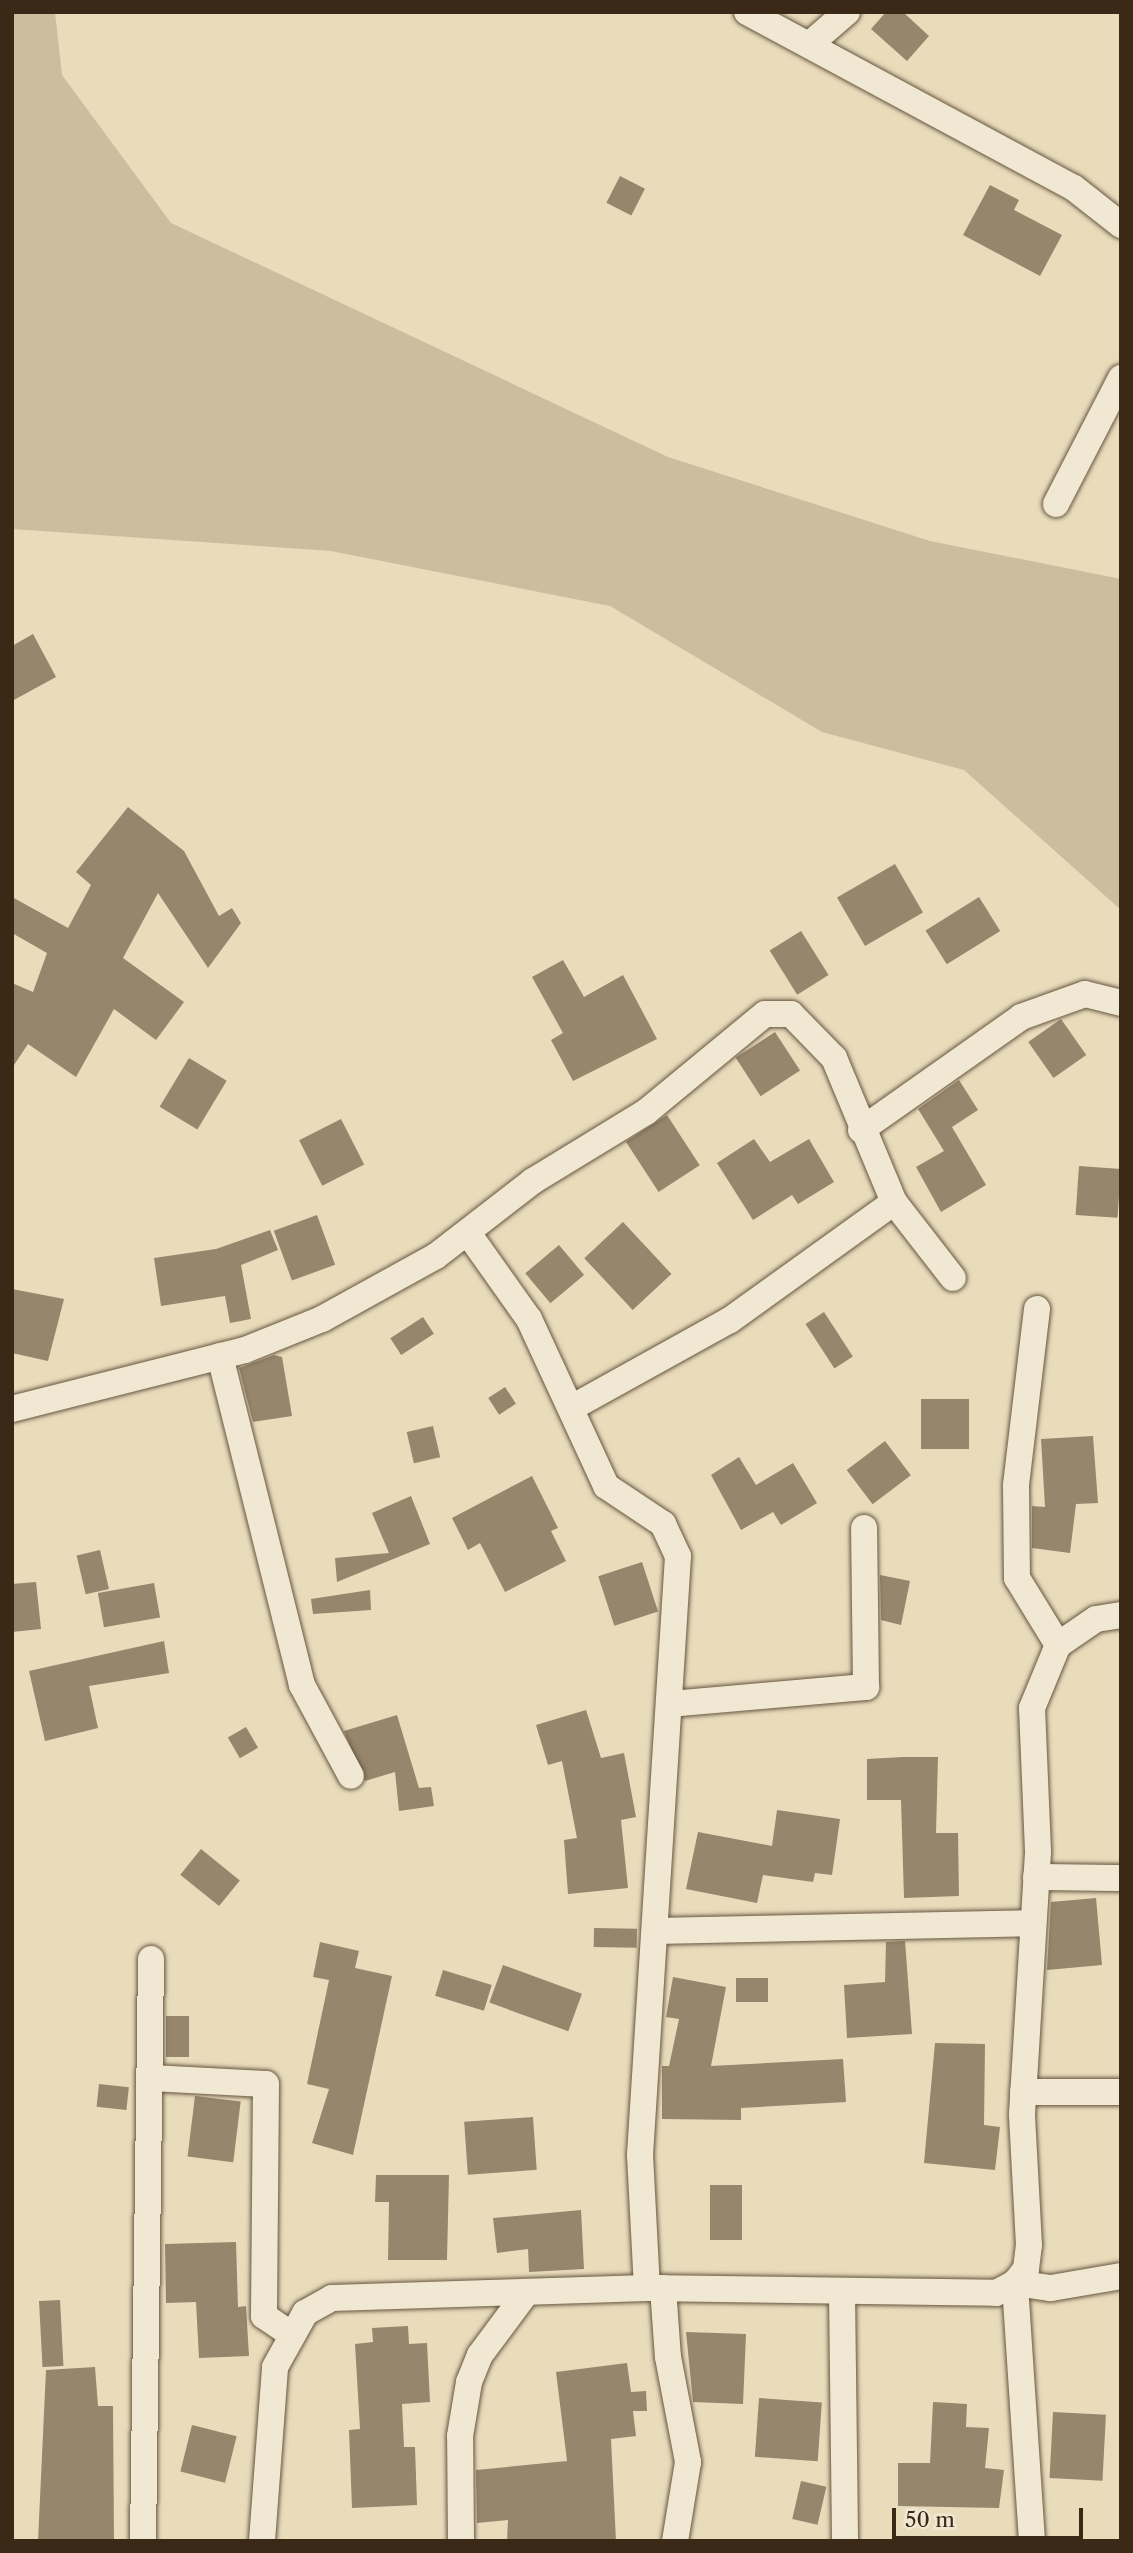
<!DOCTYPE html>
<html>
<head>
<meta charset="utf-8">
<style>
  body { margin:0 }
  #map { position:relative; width:1133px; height:2553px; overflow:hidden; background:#e9dcbb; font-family:"Libre Caslon Text",serif }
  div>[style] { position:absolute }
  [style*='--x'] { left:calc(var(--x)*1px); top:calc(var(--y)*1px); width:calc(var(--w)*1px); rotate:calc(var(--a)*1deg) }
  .green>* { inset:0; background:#cbbe9f }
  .building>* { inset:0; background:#95866c; transform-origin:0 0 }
  .roads { filter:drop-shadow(0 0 2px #665640) drop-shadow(0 0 2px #665640) }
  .street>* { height:26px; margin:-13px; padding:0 13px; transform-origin:13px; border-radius:13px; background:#f1e8d3 }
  span { translate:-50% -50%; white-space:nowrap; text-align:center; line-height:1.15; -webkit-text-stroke:5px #f1e8d3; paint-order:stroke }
  .frame { position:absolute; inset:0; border:14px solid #3a2917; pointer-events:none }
  .scale { position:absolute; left:892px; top:2508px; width:191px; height:32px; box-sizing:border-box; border:4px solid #3a2917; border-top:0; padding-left:9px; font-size:21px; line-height:24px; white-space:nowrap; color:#3a2917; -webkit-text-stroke:5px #f1e8d3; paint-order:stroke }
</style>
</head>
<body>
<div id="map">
  <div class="green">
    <div style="clip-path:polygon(12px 12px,55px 12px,62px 75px,171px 223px,668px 457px,930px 541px,1121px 579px,1121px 910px,964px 770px,822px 732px,610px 606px,331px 551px,12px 529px)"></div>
  </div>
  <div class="building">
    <div style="clip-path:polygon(886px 12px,903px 12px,929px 36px,907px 61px,871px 29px)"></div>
    <div style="left:620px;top:176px;width:28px;height:30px;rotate:27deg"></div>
    <div style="clip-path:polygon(990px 185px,1019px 200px,1014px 210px,1062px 235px,1040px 276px,963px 235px)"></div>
    <div style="clip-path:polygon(33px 634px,56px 677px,12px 701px,12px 646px)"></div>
    <div style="clip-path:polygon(128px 807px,184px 851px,219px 916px,232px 908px,241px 923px,208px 968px,158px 893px,123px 958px,184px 1002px,156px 1040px,114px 1009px,76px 1077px,28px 1044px,12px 1068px,12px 983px,33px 992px,47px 953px,12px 933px,12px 897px,68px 928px,91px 885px,76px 872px)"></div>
    <div style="left:895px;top:864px;width:56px;height:67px;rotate:60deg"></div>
    <div style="left:979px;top:897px;width:40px;height:63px;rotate:58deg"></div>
    <div style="left:801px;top:931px;width:52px;height:37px;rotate:58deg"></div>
    <div style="clip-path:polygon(563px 960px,584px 997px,623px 975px,657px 1039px,573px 1081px,551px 1040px,563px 1033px,532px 977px)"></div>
    <div style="left:1061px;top:1019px;width:44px;height:40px;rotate:55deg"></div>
    <div style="left:775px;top:1032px;width:46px;height:47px;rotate:57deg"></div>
    <div style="left:189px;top:1058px;width:44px;height:57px;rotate:31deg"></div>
    <div style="clip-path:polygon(959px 1080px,978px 1110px,952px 1127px,986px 1185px,941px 1212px,916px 1167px,944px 1151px,918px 1109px)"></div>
    <div style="left:667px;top:1115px;width:60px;height:49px;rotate:57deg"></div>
    <div style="left:341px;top:1119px;width:51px;height:47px;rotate:63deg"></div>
    <div style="clip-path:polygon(754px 1139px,770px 1162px,809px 1139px,834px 1182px,798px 1204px,792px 1195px,753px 1220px,717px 1163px)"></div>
    <div style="left:1079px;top:1166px;width:42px;height:49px;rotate:4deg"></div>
    <div style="left:317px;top:1215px;width:53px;height:46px;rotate:70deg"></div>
    <div style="left:623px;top:1222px;width:71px;height:53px;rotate:47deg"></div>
    <div style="clip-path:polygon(270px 1230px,278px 1250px,241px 1265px,251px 1319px,230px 1323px,225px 1296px,161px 1306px,154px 1258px,216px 1249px)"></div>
    <div style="left:559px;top:1245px;width:39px;height:44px;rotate:50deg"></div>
    <div style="clip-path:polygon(12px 1289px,64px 1299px,48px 1361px,12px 1353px)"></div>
    <div style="left:824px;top:1312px;width:53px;height:22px;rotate:57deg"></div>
    <div style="left:423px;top:1317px;width:20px;height:39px;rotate:57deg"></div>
    <div style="clip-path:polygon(274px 1355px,282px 1357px,292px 1416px,253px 1422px,239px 1368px)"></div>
    <div style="left:505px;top:1387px;width:20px;height:20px;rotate:57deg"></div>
    <div style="left:921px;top:1399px;width:48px;height:50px"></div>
    <div style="left:433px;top:1426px;width:32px;height:27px;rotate:77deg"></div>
    <div style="clip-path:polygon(1093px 1436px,1098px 1503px,1076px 1504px,1070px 1553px,1032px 1548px,1032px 1506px,1045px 1507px,1041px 1439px)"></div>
    <div style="left:885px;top:1441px;width:43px;height:48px;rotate:53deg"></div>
    <div style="clip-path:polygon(739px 1457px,756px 1485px,793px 1463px,817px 1503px,781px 1525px,773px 1512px,741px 1530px,711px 1475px)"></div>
    <div style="clip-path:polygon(532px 1476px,558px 1528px,551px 1531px,566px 1561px,505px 1592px,480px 1543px,468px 1550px,452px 1518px)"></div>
    <div style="clip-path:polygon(411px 1496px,430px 1544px,337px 1582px,335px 1558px,389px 1553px,372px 1513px)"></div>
    <div style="left:100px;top:1550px;width:40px;height:24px;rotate:77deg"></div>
    <div style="left:642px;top:1562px;width:52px;height:46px;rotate:72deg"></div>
    <div style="clip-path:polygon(880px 1575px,910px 1581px,901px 1625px,881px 1620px)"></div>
    <div style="clip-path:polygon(36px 1582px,41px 1629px,12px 1632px,12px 1584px)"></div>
    <div style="left:154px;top:1583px;width:35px;height:57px;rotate:80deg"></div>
    <div style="clip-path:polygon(370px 1590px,371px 1610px,313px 1614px,311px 1599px)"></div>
    <div style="clip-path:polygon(164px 1641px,169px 1673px,89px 1686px,98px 1728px,45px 1741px,29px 1671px)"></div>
    <div style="clip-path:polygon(586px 1710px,601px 1758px,624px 1753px,636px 1817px,621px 1820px,628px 1888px,568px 1894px,564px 1840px,577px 1838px,562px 1761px,548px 1765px,536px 1725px)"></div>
    <div style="clip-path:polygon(397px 1715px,419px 1788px,431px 1787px,434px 1806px,399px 1811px,395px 1772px,365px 1781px,344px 1731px)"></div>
    <div style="left:246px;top:1727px;width:24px;height:21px;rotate:60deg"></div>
    <div style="clip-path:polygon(903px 1757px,938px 1757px,936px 1833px,958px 1833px,959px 1896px,904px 1898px,901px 1800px,867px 1800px,867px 1759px)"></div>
    <div style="clip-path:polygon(777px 1810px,840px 1819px,832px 1875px,815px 1873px,813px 1882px,763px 1875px,757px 1903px,686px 1889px,698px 1832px,772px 1846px)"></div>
    <div style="left:201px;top:1849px;width:50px;height:33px;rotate:39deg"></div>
    <div style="clip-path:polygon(1096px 1898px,1102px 1965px,1047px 1970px,1051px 1902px)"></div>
    <div style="left:594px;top:1928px;width:43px;height:19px;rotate:1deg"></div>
    <div style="clip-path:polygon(905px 1941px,912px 2034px,847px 2038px,844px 1985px,885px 1982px,886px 1942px)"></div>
    <div style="clip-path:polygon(320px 1942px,359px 1951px,355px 1968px,392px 1976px,353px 2155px,312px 2143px,329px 2089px,307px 2084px,329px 1980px,313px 1977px)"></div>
    <div style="left:503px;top:1965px;width:84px;height:40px;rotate:20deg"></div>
    <div style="left:443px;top:1970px;width:51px;height:27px;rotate:17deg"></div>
    <div style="clip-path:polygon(673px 1977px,726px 1987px,711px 2066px,843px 2059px,846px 2102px,741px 2108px,741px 2120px,662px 2119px,662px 2066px,669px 2066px,679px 2019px,666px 2017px)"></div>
    <div style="left:736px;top:1978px;width:32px;height:24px"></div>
    <div style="left:189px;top:2016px;width:41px;height:23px;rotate:90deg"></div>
    <div style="clip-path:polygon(935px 2043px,985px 2044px,984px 2125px,1000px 2127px,995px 2170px,924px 2163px)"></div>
    <div style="left:99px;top:2084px;width:30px;height:23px;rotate:6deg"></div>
    <div style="left:195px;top:2096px;width:46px;height:61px;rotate:7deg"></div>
    <div style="left:533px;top:2117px;width:53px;height:69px;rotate:86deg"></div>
    <div style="clip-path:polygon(376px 2175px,449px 2175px,447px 2260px,388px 2260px,389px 2202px,375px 2202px)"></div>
    <div style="left:710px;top:2185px;width:32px;height:55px"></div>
    <div style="clip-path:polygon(581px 2210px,584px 2269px,529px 2272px,528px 2249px,497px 2253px,493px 2218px)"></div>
    <div style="clip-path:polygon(236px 2242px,238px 2307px,246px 2306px,249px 2356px,199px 2358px,196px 2302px,166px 2303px,165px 2244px)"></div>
    <div style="left:60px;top:2300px;width:66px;height:21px;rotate:87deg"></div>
    <div style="clip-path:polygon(408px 2326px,409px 2344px,427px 2343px,430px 2402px,402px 2404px,404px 2447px,415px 2447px,417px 2505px,352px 2508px,349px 2430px,360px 2429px,355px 2344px,373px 2342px,372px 2328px)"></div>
    <div style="clip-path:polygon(686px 2332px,746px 2334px,743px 2404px,693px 2402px)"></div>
    <div style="clip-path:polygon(627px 2363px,631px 2392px,646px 2391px,647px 2411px,633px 2411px,636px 2436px,611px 2439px,616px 2541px,507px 2541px,508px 2520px,477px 2523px,476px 2470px,567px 2461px,556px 2372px)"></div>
    <div style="clip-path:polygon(95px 2367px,98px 2406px,113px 2406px,114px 2541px,38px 2541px,46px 2370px)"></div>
    <div style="left:759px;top:2398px;width:63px;height:59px;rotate:4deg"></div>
    <div style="clip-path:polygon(933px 2402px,967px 2404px,966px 2427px,989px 2428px,985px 2468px,1004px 2470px,999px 2508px,898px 2506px,898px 2463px,930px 2463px)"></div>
    <div style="left:1053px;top:2412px;width:53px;height:66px;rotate:3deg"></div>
    <div style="left:192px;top:2425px;width:46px;height:48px;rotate:14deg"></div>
    <div style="left:801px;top:2481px;width:26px;height:39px;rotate:13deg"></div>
  </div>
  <div class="roads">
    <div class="street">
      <div style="--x:747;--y:12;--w:371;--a:28.3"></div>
      <div style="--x:1074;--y:188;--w:60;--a:38.2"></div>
      <div style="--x:810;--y:44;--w:49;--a:-40.9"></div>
      <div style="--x:1056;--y:504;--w:142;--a:-62.7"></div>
      <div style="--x:861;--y:1130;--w:196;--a:-35.2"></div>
      <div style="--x:1021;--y:1017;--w:68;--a:-19.8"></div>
      <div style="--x:1085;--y:994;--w:37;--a:14"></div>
      <div style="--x:468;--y:1233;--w:105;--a:54.7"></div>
      <div style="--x:529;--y:1319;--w:184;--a:65.2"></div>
      <div style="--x:606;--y:1486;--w:69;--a:33.7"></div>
      <div style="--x:663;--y:1524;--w:35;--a:65"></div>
      <div style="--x:678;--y:1556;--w:600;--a:93.63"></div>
      <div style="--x:640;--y:2155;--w:133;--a:87"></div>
      <div style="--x:1037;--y:1309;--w:177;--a:96.8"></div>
      <div style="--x:1016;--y:1485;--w:93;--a:89.4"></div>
      <div style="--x:1017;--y:1578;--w:79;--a:58.5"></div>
      <div style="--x:220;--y:1356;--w:339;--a:76"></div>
      <div style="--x:302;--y:1685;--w:103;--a:61.7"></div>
      <div style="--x:573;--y:1407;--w:179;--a:-29"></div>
      <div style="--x:730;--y:1320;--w:202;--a:-35.7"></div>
      <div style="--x:12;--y:1409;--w:240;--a:-14.2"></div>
      <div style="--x:245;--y:1350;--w:83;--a:-21.9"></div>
      <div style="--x:322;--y:1319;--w:130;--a:-28.9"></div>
      <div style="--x:436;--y:1256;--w:123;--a:-37.7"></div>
      <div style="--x:533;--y:1181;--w:132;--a:-31.4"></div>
      <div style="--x:646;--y:1112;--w:154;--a:-39.5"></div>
      <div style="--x:765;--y:1014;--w:26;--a:0"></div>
      <div style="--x:791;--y:1014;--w:62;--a:45.7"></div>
      <div style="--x:834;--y:1058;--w:156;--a:67.4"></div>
      <div style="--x:894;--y:1202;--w:96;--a:52.2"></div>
      <div style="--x:670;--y:1704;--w:197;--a:-5"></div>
      <div style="--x:866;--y:1687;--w:159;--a:-90.7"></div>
      <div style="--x:1036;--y:1877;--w:85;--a:0.7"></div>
      <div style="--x:656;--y:1931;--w:373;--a:-1.2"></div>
      <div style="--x:150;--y:2078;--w:116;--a:3"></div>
      <div style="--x:266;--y:2084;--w:232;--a:90.5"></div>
      <div style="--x:264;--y:2316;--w:30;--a:34"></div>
      <div style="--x:1023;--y:2092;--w:98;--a:0"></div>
      <div style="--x:663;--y:2288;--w:69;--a:85.9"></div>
      <div style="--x:668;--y:2357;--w:107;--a:79.2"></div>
      <div style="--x:688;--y:2462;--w:80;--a:99.3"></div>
      <div style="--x:842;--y:2291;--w:250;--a:89.3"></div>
      <div style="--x:143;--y:2541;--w:582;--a:-89.21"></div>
      <div style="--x:262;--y:2541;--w:174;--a:-85.7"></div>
      <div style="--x:275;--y:2367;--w:62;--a:-60.9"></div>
      <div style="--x:305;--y:2313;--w:31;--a:-29"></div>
      <div style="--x:332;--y:2298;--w:315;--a:-1.8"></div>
      <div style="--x:647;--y:2288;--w:349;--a:0.8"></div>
      <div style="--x:996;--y:2293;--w:21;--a:-28"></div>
      <div style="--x:1015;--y:2283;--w:18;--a:-52"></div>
      <div style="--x:1026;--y:2269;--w:24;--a:-83"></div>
      <div style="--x:1029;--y:2245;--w:131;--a:-93.1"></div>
      <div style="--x:1022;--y:2114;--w:263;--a:-86.5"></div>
      <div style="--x:1038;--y:1851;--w:143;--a:-92.4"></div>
      <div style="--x:1032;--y:1708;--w:68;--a:-67.6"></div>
      <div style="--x:1058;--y:1645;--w:46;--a:-34.4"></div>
      <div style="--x:1096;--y:1619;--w:25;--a:-9"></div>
      <div style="--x:461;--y:2541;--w:105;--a:-90.5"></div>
      <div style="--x:460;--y:2436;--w:55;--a:-80.5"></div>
      <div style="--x:469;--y:2382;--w:29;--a:-68"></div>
      <div style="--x:480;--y:2355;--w:77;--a:-53.4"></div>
      <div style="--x:1032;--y:2541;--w:259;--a:-93.8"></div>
      <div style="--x:1015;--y:2283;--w:36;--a:8"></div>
      <div style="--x:1051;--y:2288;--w:71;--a:-9.7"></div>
    </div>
  </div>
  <div class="frame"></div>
  <div class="scale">50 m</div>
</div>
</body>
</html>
